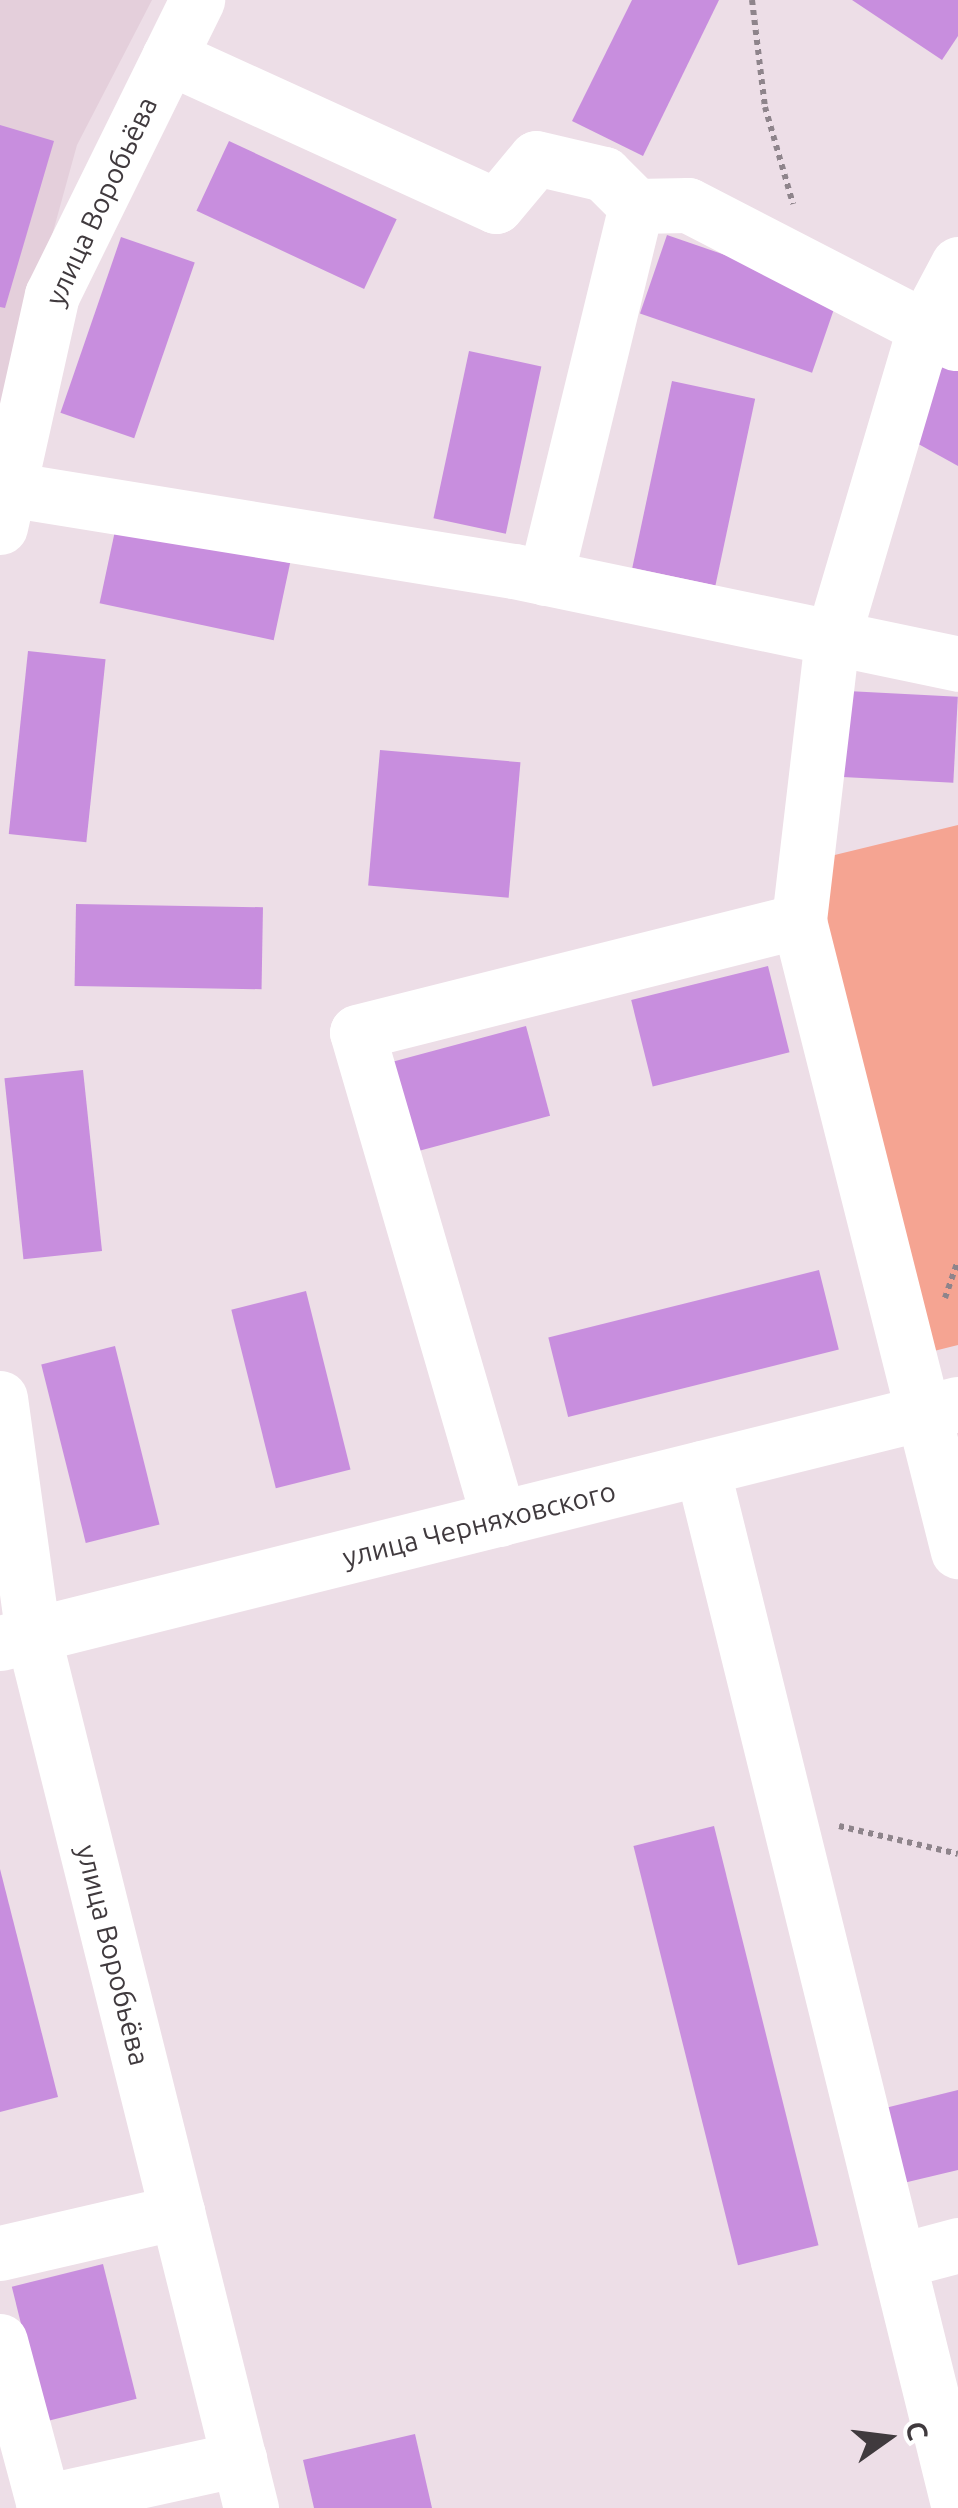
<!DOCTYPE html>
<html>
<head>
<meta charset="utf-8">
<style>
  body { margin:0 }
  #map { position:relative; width:958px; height:2508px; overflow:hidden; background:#eddee7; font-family:Ubuntu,sans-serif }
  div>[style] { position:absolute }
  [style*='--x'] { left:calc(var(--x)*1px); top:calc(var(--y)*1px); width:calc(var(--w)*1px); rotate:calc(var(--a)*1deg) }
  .built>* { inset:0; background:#e4cfdb }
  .green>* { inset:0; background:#f5a492 }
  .building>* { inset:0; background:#c88ede; transform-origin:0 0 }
  .path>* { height:6px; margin-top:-3px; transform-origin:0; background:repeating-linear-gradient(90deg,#8e848b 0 5px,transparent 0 10px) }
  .minor>* { height:55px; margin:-27.5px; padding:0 27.5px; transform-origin:27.5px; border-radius:27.5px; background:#fff }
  span { translate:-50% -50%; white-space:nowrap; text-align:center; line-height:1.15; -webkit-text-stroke:9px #fff; paint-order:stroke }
  .street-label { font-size:28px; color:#403a3e }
  .north { position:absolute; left:838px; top:2388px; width:100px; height:100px; -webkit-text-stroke:8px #fff; paint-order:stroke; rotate:76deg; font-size:28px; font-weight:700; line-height:40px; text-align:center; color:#403a3e }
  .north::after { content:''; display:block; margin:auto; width:35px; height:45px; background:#403a3e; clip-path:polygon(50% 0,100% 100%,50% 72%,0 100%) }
</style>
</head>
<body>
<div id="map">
  <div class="built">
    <div style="clip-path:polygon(0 0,152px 0,77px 145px,0 424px)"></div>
  </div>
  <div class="green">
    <div style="clip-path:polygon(958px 825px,958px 1345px,930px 1352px,810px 861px)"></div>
  </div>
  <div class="building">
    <div style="clip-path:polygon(632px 0,719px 0,643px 156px,572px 121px)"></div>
    <div style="clip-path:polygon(852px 0,958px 0,958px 36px,942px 60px)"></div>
    <div style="clip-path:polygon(0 125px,54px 141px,5px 308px,0 307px)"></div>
    <div style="left:229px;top:141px;width:185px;height:77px;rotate:25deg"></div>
    <div style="left:667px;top:235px;width:182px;height:83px;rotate:19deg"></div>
    <div style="left:121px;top:237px;width:78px;height:186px;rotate:19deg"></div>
    <div style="left:469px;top:351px;width:74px;height:171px;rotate:12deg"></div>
    <div style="clip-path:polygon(946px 361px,958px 367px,958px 466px,904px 436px)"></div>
    <div style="left:672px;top:381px;width:85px;height:191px;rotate:12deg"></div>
    <div style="left:116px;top:526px;width:178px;height:79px;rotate:12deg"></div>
    <div style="left:28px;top:651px;width:78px;height:184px;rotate:6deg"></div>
    <div style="left:828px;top:690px;width:130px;height:86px;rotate:3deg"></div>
    <div style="left:380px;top:750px;width:141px;height:136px;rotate:5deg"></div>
    <div style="left:76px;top:904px;width:187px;height:82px;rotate:1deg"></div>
    <div style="left:768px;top:966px;width:89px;height:141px;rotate:76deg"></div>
    <div style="left:526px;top:1026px;width:93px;height:141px;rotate:75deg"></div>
    <div style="left:83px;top:1070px;width:182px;height:79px;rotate:84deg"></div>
    <div style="left:819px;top:1270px;width:82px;height:279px;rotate:76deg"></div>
    <div style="left:306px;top:1291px;width:184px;height:77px;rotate:76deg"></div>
    <div style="left:115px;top:1346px;width:184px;height:76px;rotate:76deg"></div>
    <div style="left:714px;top:1826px;width:432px;height:83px;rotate:76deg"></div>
    <div style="clip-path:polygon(0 1869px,58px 2097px,0 2112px)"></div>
    <div style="clip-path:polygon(958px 2090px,958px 2170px,895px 2185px,877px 2110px)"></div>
    <div style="left:103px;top:2264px;width:139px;height:94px;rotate:76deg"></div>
    <div style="clip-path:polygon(415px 2434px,432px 2508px,314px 2508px,303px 2460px)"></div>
  </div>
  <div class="path">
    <div style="--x:752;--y:0;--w:108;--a:83.1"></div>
    <div style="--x:765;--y:107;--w:101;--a:73.9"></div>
    <div style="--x:945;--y:1298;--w:39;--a:-71"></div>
    <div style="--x:839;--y:1826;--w:122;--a:13.2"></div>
  </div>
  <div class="minor">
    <div style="--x:169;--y:57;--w:359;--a:24.5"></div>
    <div style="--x:496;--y:206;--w:62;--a:-50.2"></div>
    <div style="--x:536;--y:158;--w:70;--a:13.2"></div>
    <div style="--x:604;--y:174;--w:45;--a:45"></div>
    <div style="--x:636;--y:206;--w:383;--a:103.7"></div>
    <div style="--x:636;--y:206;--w:52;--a:-1.1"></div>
    <div style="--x:688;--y:205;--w:301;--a:27.3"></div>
    <div style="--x:958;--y:264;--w:70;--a:118"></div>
    <div style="--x:925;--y:326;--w:327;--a:106.5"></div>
    <div style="--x:832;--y:639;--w:284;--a:96.7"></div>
    <div style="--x:799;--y:921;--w:650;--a:75.84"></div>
    <div style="--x:8;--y:489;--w:513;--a:9.21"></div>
    <div style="--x:514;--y:571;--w:454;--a:11.8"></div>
    <div style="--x:0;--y:527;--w:238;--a:-77.4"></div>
    <div style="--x:52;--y:295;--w:329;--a:-63.8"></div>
    <div style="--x:0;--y:1398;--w:239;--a:82.1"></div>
    <div style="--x:33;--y:1635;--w:900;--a:75.98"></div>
    <div style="--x:702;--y:1468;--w:1067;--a:76.12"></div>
    <div style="--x:499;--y:1519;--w:507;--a:-106.26"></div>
    <div style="--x:357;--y:1032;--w:456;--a:-14.1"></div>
    <div style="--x:0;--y:1643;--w:987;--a:-14.01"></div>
    <div style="--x:0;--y:2253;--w:182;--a:-13"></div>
    <div style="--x:898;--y:2261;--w:62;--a:-14.9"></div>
    <div style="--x:0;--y:2341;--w:167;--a:75"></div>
    <div style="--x:43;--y:2502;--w:201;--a:-12.4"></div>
  </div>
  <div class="street-label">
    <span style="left:101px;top:201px;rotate:-65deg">улица Воробьёва</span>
    <span style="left:479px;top:1524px;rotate:-14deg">улица Черняховского</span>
    <span style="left:113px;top:1955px;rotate:76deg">улица Воробьёва</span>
  </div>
  <div class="north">С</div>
</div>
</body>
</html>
